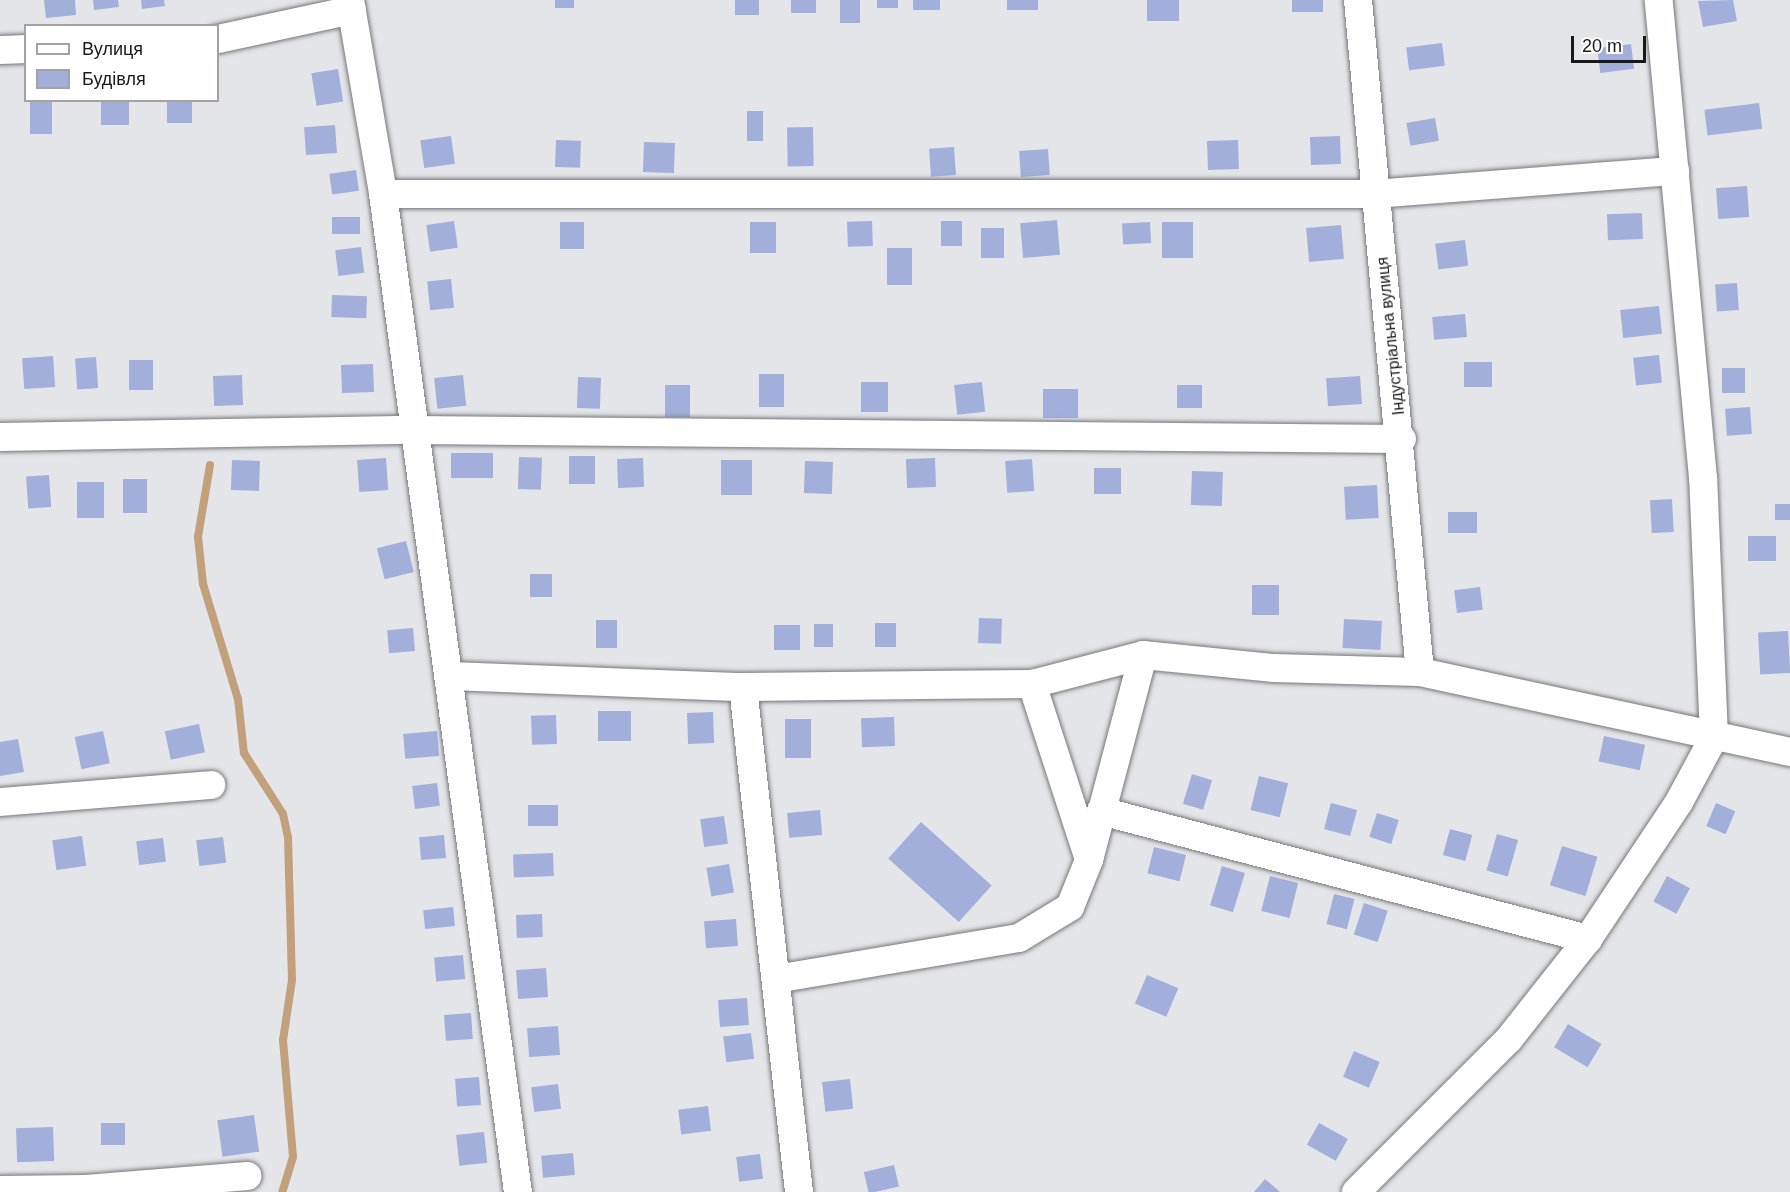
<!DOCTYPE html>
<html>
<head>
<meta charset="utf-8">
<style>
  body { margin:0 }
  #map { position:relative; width:1790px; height:1192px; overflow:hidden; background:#e4e5e9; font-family:Arial,sans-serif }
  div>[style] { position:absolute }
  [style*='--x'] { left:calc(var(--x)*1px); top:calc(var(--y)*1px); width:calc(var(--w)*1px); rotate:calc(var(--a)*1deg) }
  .stream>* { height:8px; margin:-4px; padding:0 4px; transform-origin:4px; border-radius:4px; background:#c1a07b }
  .building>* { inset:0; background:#a1afda; transform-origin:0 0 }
  .roads { filter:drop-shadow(0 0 2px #76777b) drop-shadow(0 0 2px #76777b) }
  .minor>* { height:28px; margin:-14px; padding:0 14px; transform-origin:14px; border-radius:14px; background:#fff }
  span { translate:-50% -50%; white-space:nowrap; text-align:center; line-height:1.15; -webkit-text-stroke:4.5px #fff; paint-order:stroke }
  .street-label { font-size:16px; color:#19191a }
  .legend { position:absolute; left:24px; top:24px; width:195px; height:78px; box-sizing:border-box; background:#fff; border:2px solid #a3a3a3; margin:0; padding:8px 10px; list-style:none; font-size:18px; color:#19191a }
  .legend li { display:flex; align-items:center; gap:12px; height:30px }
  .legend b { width:30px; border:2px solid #a3a3a3 }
  .scale { position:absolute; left:1571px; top:36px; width:75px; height:27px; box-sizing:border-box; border:3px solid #19191a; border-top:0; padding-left:8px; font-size:18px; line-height:21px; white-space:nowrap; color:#19191a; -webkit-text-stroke:4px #fff; paint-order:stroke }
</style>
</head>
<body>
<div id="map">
  <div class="stream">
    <div style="--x:210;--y:465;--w:73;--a:99.5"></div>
    <div style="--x:198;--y:537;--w:47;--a:83.9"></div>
    <div style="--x:203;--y:584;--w:120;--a:73.1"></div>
    <div style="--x:238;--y:699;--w:54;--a:83.7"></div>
    <div style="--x:244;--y:753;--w:72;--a:57.4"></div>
    <div style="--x:283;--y:814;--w:24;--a:78"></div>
    <div style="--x:288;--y:837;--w:143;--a:88.4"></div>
    <div style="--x:292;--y:980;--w:61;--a:98.5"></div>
    <div style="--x:283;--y:1040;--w:117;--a:85.1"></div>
    <div style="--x:293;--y:1157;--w:37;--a:107"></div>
  </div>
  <div class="building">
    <div style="clip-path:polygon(44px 0,75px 0,76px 15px,46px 18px)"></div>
    <div style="clip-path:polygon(93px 0,118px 0,119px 7px,94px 10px)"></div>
    <div style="clip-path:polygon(141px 0,164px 0,165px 6px,142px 9px)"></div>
    <div style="left:555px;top:0;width:19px;height:8px"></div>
    <div style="left:735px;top:0;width:24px;height:15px"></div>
    <div style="left:791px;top:0;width:25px;height:13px"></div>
    <div style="left:840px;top:0;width:20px;height:23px"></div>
    <div style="left:877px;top:0;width:21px;height:8px"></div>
    <div style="left:913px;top:0;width:27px;height:10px"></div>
    <div style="left:1007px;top:0;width:31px;height:10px"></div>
    <div style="left:1147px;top:0;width:32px;height:21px"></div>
    <div style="left:1292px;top:0;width:31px;height:12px"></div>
    <div style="clip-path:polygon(1733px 0,1737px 21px,1703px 27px,1698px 1px)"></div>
    <div style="left:1442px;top:43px;width:23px;height:36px;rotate:83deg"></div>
    <div style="left:1631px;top:44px;width:25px;height:34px;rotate:83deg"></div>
    <div style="left:338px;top:69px;width:33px;height:27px;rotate:81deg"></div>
    <div style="left:30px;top:100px;width:22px;height:34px"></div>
    <div style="left:101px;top:100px;width:28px;height:25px"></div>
    <div style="left:167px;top:100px;width:25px;height:23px"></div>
    <div style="left:1759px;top:103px;width:26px;height:55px;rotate:83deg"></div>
    <div style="left:747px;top:111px;width:16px;height:30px"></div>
    <div style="left:1435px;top:118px;width:23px;height:29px;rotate:80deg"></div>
    <div style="left:335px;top:125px;width:28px;height:31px;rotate:86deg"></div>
    <div style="left:813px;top:127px;width:39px;height:26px;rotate:89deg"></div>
    <div style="left:451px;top:136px;width:28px;height:31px;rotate:82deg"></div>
    <div style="left:1340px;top:136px;width:28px;height:30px;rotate:88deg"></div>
    <div style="left:556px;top:140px;width:25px;height:27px;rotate:2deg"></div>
    <div style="left:1238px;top:140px;width:29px;height:31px;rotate:88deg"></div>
    <div style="left:644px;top:142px;width:31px;height:30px;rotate:2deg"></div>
    <div style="left:954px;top:147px;width:28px;height:25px;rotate:86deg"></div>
    <div style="left:1048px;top:149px;width:26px;height:29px;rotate:86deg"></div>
    <div style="left:356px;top:170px;width:21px;height:27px;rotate:82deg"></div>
    <div style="left:1747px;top:186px;width:31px;height:31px;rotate:86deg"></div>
    <div style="left:1642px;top:213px;width:26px;height:35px;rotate:88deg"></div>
    <div style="left:360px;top:217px;width:17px;height:28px;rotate:90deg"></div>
    <div style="left:1057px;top:220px;width:35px;height:37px;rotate:85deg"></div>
    <div style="left:454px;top:221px;width:27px;height:28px;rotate:82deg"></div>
    <div style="left:872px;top:221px;width:25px;height:25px;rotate:88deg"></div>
    <div style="left:941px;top:221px;width:21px;height:25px"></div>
    <div style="left:560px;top:222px;width:24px;height:27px"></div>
    <div style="left:750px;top:222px;width:26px;height:31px"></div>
    <div style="left:1150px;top:222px;width:21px;height:28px;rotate:87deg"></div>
    <div style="left:1162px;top:222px;width:31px;height:36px"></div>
    <div style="left:1341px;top:225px;width:34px;height:35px;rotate:85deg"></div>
    <div style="left:981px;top:228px;width:23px;height:30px"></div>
    <div style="left:1465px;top:240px;width:26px;height:30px;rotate:83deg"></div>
    <div style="left:361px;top:247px;width:26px;height:26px;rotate:83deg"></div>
    <div style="left:912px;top:248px;width:37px;height:25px;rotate:90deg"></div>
    <div style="left:451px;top:279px;width:29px;height:24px;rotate:84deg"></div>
    <div style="left:1737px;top:283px;width:27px;height:22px;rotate:86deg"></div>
    <div style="left:332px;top:295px;width:35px;height:22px;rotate:2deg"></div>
    <div style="left:1659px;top:306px;width:28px;height:39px;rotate:84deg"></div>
    <div style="left:1465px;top:314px;width:23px;height:33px;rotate:85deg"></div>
    <div style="left:1659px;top:355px;width:28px;height:26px;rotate:84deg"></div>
    <div style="left:53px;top:356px;width:31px;height:31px;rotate:86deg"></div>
    <div style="left:96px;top:357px;width:31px;height:21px;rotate:86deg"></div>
    <div style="left:129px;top:360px;width:24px;height:30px"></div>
    <div style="left:1464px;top:362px;width:28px;height:25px"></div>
    <div style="left:373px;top:364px;width:28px;height:32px;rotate:88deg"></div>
    <div style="left:1745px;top:368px;width:25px;height:23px;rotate:90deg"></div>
    <div style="left:759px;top:374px;width:25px;height:33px"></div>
    <div style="left:242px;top:375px;width:30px;height:29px;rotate:88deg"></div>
    <div style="left:463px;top:375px;width:31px;height:29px;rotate:84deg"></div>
    <div style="left:1360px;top:376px;width:28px;height:34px;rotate:86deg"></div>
    <div style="left:578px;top:377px;width:23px;height:31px;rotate:2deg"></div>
    <div style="left:861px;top:382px;width:27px;height:30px"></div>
    <div style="left:982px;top:382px;width:30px;height:28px;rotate:84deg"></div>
    <div style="left:665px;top:385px;width:25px;height:32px"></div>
    <div style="left:1177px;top:385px;width:25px;height:23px"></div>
    <div style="left:1078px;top:389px;width:29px;height:35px;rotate:90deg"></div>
    <div style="left:1750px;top:407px;width:27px;height:25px;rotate:86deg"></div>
    <div style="left:451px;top:453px;width:42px;height:25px"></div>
    <div style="left:595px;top:456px;width:28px;height:26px;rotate:90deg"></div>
    <div style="left:519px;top:457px;width:23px;height:32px;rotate:2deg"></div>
    <div style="left:386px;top:458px;width:32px;height:29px;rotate:86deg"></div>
    <div style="left:643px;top:458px;width:29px;height:26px;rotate:88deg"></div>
    <div style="left:935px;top:458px;width:29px;height:29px;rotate:88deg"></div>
    <div style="left:1032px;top:459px;width:32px;height:27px;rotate:86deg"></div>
    <div style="left:232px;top:460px;width:28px;height:30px;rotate:2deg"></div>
    <div style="left:721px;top:460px;width:31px;height:35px"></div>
    <div style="left:805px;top:461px;width:28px;height:32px;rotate:2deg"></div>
    <div style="left:1094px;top:468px;width:27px;height:26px"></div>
    <div style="left:1192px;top:471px;width:31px;height:34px;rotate:2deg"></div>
    <div style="left:49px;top:475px;width:32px;height:23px;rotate:86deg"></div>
    <div style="left:123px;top:479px;width:24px;height:34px"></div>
    <div style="left:77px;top:482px;width:27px;height:36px"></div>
    <div style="left:1377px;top:485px;width:33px;height:33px;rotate:87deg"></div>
    <div style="left:1672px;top:499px;width:33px;height:22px;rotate:87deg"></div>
    <div style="left:1790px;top:504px;width:16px;height:15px;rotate:90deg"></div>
    <div style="left:1448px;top:512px;width:29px;height:21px"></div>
    <div style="left:1748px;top:536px;width:28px;height:25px"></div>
    <div style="left:406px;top:541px;width:32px;height:30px;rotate:76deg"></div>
    <div style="left:530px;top:574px;width:22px;height:23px"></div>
    <div style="left:1252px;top:585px;width:27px;height:30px"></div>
    <div style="left:1480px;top:587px;width:23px;height:26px;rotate:83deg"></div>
    <div style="left:979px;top:618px;width:23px;height:25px;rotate:2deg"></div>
    <div style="left:1344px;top:619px;width:38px;height:29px;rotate:3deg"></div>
    <div style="left:596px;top:620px;width:21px;height:28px"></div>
    <div style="left:875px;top:623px;width:21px;height:24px"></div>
    <div style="left:814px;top:624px;width:19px;height:23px"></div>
    <div style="left:774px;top:625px;width:26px;height:25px"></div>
    <div style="left:413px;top:628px;width:23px;height:26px;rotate:85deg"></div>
    <div style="left:1788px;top:631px;width:42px;height:30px;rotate:87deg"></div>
    <div style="left:598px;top:711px;width:33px;height:30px"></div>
    <div style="left:713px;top:712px;width:31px;height:26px;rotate:88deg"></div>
    <div style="left:556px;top:715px;width:29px;height:25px;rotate:88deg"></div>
    <div style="left:894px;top:717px;width:29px;height:33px;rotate:88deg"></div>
    <div style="left:785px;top:719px;width:26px;height:39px"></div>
    <div style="left:199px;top:724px;width:29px;height:35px;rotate:78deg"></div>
    <div style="left:103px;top:731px;width:33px;height:29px;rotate:78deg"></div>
    <div style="left:437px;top:731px;width:25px;height:34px;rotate:85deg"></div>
    <div style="left:1604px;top:736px;width:42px;height:26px;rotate:12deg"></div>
    <div style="clip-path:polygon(18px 739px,24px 772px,0 776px,0 742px)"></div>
    <div style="left:1192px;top:774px;width:21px;height:31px;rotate:17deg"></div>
    <div style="left:1259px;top:776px;width:30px;height:35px;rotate:14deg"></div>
    <div style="left:437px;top:783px;width:23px;height:25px;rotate:83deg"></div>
    <div style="left:1331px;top:803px;width:27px;height:27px;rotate:15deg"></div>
    <div style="left:1716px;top:803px;width:21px;height:25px;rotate:23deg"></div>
    <div style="left:558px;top:805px;width:21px;height:30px;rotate:90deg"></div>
    <div style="left:820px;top:810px;width:25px;height:33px;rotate:85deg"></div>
    <div style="left:1377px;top:813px;width:23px;height:25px;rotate:18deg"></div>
    <div style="left:724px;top:816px;width:28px;height:24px;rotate:82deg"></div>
    <div style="left:921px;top:822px;width:95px;height:49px;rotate:42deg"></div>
    <div style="left:1450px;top:829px;width:23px;height:27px;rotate:15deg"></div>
    <div style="left:1497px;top:834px;width:22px;height:38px;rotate:16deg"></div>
    <div style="left:444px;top:835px;width:23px;height:25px;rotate:85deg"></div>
    <div style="left:82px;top:836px;width:30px;height:30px;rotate:82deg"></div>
    <div style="left:223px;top:837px;width:26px;height:27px;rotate:83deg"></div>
    <div style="left:163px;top:838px;width:24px;height:27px;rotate:83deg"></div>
    <div style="left:1562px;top:846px;width:37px;height:41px;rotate:17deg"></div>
    <div style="left:1154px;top:847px;width:33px;height:27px;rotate:14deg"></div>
    <div style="left:553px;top:853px;width:23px;height:40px;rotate:88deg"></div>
    <div style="left:729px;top:864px;width:29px;height:23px;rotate:80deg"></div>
    <div style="left:1222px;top:866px;width:24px;height:41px;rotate:17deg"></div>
    <div style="left:1270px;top:876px;width:29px;height:36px;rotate:14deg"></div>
    <div style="left:1667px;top:876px;width:26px;height:29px;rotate:28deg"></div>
    <div style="left:1334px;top:894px;width:21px;height:31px;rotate:14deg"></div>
    <div style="left:1364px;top:903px;width:25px;height:33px;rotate:18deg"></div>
    <div style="left:453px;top:907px;width:19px;height:30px;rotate:84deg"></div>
    <div style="left:542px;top:914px;width:23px;height:26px;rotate:88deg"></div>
    <div style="left:736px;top:919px;width:27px;height:32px;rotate:86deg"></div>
    <div style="left:463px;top:955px;width:24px;height:29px;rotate:85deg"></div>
    <div style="left:546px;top:968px;width:29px;height:30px;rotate:86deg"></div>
    <div style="left:1147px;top:975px;width:34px;height:31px;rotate:23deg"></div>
    <div style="left:747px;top:998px;width:27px;height:29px;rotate:86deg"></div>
    <div style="left:471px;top:1013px;width:26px;height:27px;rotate:86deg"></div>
    <div style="left:1568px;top:1024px;width:39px;height:27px;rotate:31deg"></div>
    <div style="left:558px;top:1026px;width:29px;height:31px;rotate:86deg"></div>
    <div style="left:751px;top:1033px;width:26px;height:28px;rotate:83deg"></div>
    <div style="left:1354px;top:1051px;width:28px;height:28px;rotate:23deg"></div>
    <div style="left:479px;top:1077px;width:28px;height:24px;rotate:86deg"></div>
    <div style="left:850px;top:1079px;width:30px;height:28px;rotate:84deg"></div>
    <div style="left:558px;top:1084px;width:25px;height:27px;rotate:83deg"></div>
    <div style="left:708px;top:1106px;width:25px;height:30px;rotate:83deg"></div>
    <div style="left:254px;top:1115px;width:37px;height:37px;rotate:82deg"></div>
    <div style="left:101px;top:1123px;width:24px;height:22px"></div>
    <div style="left:1319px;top:1123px;width:33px;height:25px;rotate:29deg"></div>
    <div style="left:53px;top:1127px;width:34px;height:37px;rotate:88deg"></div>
    <div style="left:484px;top:1132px;width:31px;height:28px;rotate:84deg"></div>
    <div style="left:573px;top:1153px;width:22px;height:32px;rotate:85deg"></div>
    <div style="left:760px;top:1154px;width:25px;height:24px;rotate:83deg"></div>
    <div style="left:894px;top:1165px;width:22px;height:31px;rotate:77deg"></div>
    <div style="clip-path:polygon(1265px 1179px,1280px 1192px,1254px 1192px)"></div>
  </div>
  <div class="roads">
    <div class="minor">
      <div style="--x:350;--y:0;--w:197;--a:80.3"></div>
      <div style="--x:383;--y:194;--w:1007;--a:82.3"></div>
      <div style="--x:1358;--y:0;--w:675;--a:84.73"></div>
      <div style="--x:218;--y:39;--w:137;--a:-12.2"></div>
      <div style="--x:0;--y:50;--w:26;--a:-2"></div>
      <div style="--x:383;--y:194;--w:992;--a:0"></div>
      <div style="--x:1375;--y:194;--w:301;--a:-4.4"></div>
      <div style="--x:0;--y:437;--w:412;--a:-1"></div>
      <div style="--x:412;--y:430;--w:990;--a:0.52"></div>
      <div style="--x:451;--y:676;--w:292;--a:2.2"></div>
      <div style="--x:743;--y:687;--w:289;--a:-0.6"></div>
      <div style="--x:1032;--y:684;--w:115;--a:-14.6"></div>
      <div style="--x:1143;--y:655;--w:132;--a:5.7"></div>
      <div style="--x:1274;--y:668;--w:146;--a:1.6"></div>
      <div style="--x:1420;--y:672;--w:379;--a:12.2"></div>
      <div style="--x:1032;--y:684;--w:184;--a:72"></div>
      <div style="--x:743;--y:687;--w:508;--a:83.67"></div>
      <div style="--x:0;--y:802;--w:212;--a:-4.6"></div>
      <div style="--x:1101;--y:811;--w:504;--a:14.73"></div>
      <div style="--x:776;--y:979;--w:246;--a:-9.6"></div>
      <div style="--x:1019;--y:938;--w:60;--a:-31.3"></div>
      <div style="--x:1070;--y:907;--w:51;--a:-68"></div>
      <div style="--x:1089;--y:860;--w:212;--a:-75.2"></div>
      <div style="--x:0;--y:1190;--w:86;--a:-0.7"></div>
      <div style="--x:86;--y:1189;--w:162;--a:-4.6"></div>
      <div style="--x:1356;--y:1192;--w:216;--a:-45"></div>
      <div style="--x:1509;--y:1039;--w:127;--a:-51.7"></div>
      <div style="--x:1588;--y:939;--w:164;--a:-56.4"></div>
      <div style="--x:1679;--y:802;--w:74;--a:-61.7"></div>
      <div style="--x:1714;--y:737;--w:259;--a:-92.4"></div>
      <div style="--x:1703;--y:478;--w:480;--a:-95.3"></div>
    </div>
  </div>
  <div class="street-label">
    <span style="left:1391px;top:336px;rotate:-96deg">Індустріальна вулиця</span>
  </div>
  <ul class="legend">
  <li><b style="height:8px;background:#fff"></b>Вулиця</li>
  <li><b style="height:16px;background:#a1afda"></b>Будівля</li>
  </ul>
  <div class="scale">20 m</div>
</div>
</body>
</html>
